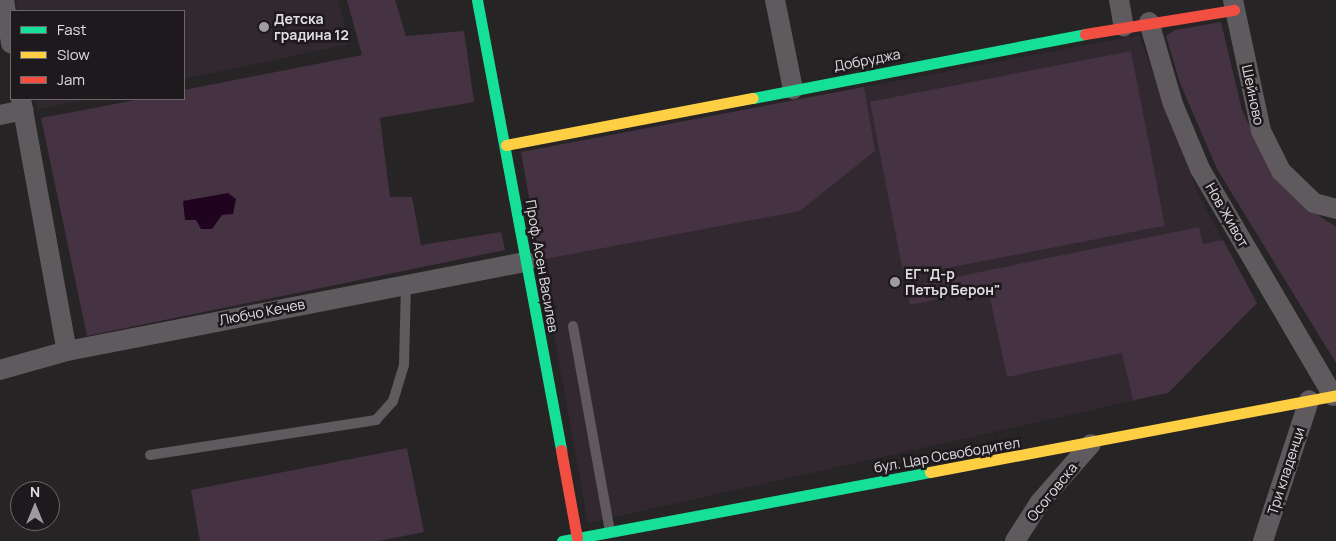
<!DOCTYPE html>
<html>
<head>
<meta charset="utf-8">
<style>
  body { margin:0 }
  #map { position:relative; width:1336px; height:541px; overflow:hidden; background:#272426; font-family:Manrope,sans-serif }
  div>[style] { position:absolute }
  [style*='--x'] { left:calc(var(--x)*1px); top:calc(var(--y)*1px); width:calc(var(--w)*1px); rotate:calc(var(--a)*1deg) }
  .built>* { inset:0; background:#312830 }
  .green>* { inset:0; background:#453243; transform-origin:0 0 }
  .water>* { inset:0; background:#20041f }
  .lane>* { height:10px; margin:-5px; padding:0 5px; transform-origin:5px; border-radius:5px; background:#5f5a5e }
  .street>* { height:20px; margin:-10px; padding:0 10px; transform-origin:10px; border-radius:10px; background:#5f5a5e }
  .fast>* { height:11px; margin:-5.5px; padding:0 5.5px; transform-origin:5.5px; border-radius:5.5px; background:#16e098 }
  .slow>* { height:11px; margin:-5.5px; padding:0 5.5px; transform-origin:5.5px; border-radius:5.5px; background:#ffcf43 }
  .jam>* { height:11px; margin:-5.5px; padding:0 5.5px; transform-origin:5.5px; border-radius:5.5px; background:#f24e42 }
  .dots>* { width:14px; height:14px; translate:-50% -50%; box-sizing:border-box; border:2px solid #1e191d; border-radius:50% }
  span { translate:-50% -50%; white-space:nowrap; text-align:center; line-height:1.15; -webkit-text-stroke:5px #1e191d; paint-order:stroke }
  .poi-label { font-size:14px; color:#e0dde0; font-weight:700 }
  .left { translate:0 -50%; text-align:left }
  .street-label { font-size:14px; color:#e0dde0 }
  .legend { position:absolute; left:10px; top:10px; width:175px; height:90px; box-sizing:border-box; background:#1e191d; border:1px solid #6c676b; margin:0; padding:6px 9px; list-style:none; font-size:15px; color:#e0dde0 }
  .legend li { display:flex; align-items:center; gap:10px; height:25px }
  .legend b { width:25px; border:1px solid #6c676b }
  .north { position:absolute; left:10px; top:481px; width:50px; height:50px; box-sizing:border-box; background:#1e191d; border:1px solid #6c676b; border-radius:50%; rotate:0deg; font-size:14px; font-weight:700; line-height:20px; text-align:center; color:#e0dde0 }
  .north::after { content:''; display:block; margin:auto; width:18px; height:22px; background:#9f9c9f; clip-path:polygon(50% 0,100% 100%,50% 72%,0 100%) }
</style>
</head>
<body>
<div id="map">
  <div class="built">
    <div style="clip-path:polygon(16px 0,338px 0,349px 44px,184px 79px,184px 11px,18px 11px)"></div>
    <div style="clip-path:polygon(1139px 35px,1199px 196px,1257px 303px,1168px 393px,588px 523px,521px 152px)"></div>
    <div style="clip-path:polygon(36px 99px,88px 99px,38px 109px)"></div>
  </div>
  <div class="green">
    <div style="clip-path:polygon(347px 0,395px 0,406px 36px,464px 31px,474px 102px,380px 118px,390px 197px,412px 197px,421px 245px,501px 232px,505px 250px,87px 336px,41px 118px,141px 99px,184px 99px,184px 90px,362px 55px)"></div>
    <div style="clip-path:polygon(1221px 22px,1242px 110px,1263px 156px,1308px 208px,1336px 227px,1336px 363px,1217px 169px,1180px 83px,1166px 36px,1175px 30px)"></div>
    <div style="left:1131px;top:51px;width:178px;height:266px;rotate:79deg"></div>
    <div style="clip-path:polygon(864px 87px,875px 151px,800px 211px,540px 260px,521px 152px)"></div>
    <div style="clip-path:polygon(1199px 227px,1203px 244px,1223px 240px,1257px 303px,1168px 393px,1133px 400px,1122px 353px,1007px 377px,988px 289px,910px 305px,907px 287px)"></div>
    <div style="clip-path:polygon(407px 448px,424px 532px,379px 541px,200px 541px,191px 490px)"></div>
  </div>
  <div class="water">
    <div style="clip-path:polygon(228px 193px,236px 199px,233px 214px,222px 215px,212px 229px,201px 229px,196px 220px,185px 220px,183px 201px)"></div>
  </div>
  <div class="lane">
    <div style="--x:573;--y:326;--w:208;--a:79.8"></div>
    <div style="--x:150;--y:455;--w:229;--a:-8.8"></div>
    <div style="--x:376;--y:420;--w:25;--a:-48"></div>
    <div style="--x:393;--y:401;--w:38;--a:-73"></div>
    <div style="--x:404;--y:365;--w:82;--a:-88.6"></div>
  </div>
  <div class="street">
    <div style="--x:4;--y:0;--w:44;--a:80.8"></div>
    <div style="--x:775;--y:0;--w:91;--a:78.6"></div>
    <div style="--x:1119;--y:0;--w:27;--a:80"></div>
    <div style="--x:1233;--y:0;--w:134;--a:77.9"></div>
    <div style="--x:1261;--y:131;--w:45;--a:63.4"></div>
    <div style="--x:1281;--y:171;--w:46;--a:44.1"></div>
    <div style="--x:1314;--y:203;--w:23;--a:15"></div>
    <div style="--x:1149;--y:22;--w:85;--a:73.7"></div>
    <div style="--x:1173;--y:104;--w:70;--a:67.4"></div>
    <div style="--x:1200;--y:169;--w:263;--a:59.6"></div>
    <div style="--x:21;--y:99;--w:256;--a:79.7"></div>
    <div style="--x:0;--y:115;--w:24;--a:-12"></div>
    <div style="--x:0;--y:370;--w:70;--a:-15.8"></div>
    <div style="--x:67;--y:351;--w:468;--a:-11"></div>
    <div style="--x:1015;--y:541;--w:46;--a:-57.3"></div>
    <div style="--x:1040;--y:502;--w:77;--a:-48.7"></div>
    <div style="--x:1263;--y:541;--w:148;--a:-71.9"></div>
  </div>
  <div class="fast">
    <div style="--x:477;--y:0;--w:458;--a:79.4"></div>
    <div style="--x:753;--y:98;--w:338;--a:-10.9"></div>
    <div style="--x:562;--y:541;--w:374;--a:-10.6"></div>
  </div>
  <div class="slow">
    <div style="--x:506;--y:145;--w:251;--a:-10.8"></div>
    <div style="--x:930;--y:472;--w:413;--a:-10.7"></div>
  </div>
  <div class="jam">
    <div style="--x:1085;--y:34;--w:151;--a:-9.2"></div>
    <div style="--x:561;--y:450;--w:89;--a:79.7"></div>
  </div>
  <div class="dots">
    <div style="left:264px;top:27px;background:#9f9c9f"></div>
    <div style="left:895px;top:282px;background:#9f9c9f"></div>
  </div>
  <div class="poi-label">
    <span class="left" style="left:274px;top:27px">Детска<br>градина 12</span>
    <span class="left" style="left:905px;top:282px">ЕГ "Д-р<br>Петър Берон"</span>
  </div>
  <div class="street-label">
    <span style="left:867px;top:60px;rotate:-11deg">Добруджа</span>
    <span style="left:1253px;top:95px;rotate:78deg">Шейново</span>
    <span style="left:1227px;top:215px;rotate:60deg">Нов Живот</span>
    <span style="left:542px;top:266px;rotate:80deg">Проф. Асен Василев</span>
    <span style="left:262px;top:312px;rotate:-11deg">Любчо Кечев</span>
    <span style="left:947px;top:455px;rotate:-10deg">бул. Цар Освободител</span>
    <span style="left:1286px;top:471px;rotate:-72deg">Три кладенци</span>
    <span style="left:1052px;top:492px;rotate:-51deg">Осоговска</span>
  </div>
  <ul class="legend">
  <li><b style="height:6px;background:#16e098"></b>Fast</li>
  <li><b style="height:6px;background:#ffcf43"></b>Slow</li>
  <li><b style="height:6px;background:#f24e42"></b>Jam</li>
  </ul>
  <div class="north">N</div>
</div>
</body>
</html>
